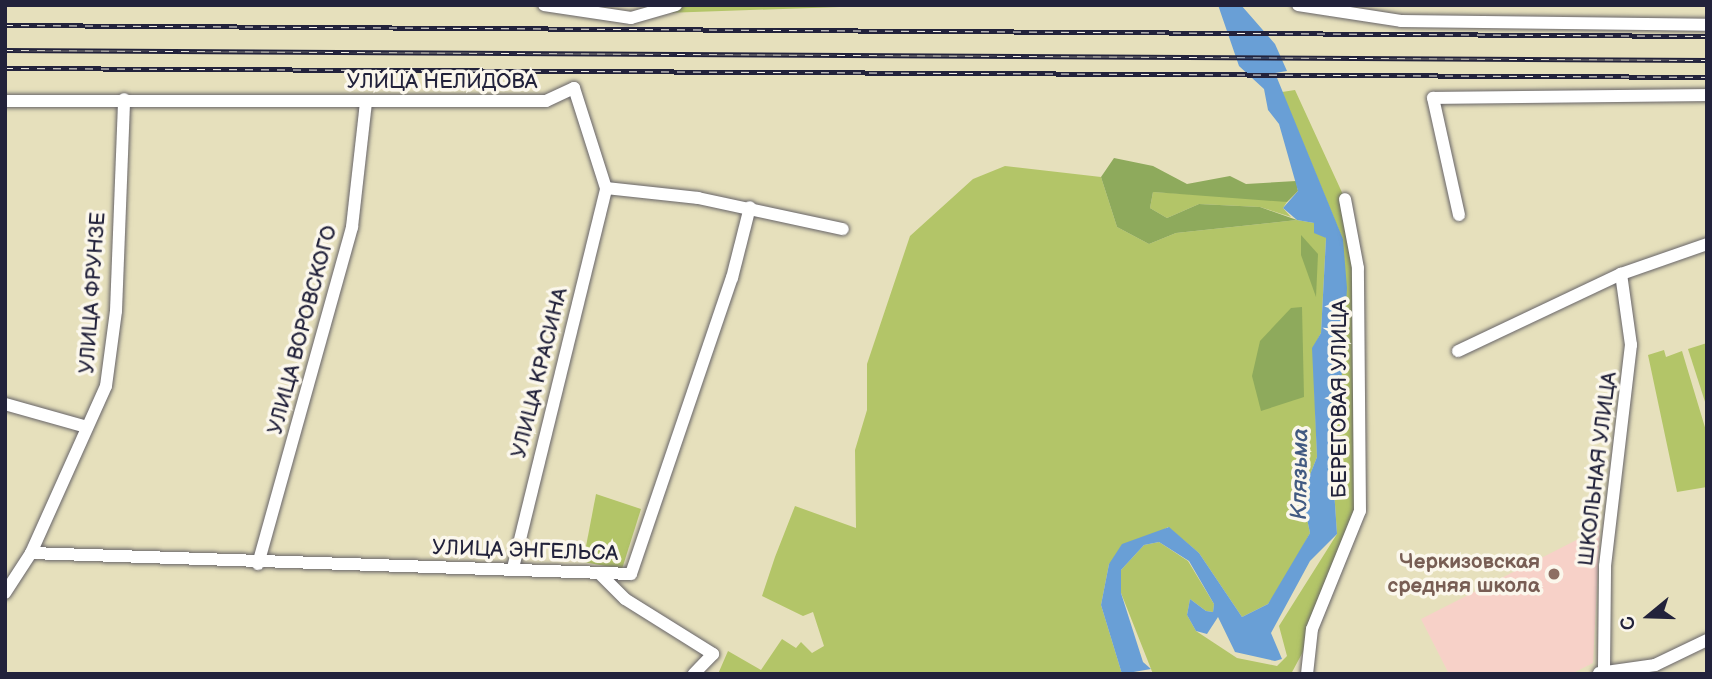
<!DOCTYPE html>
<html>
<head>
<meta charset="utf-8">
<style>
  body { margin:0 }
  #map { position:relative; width:1712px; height:679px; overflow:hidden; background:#e6e0bc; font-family:"Balsamiq Sans",sans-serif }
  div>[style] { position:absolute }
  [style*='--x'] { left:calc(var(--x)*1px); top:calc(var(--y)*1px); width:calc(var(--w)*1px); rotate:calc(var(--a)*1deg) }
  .built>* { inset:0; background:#f7d1c8 }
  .green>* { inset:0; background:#b3c568 }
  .forest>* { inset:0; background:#8eaa5c }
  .water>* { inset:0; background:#699fd6 }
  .roads { filter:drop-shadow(0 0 2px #676468) drop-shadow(0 0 2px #676468) }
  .minor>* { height:12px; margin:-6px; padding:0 6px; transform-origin:6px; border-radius:6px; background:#fff }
  .rail>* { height:5px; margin-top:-2.5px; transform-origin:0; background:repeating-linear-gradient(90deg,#fbf7ec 0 8px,#22223b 0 16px); box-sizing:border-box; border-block:2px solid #22223b }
  .dots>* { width:19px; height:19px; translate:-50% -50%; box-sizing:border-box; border:4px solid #fbf7ec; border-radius:50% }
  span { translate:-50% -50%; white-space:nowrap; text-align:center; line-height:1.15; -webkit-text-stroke:7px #fbf7ec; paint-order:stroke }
  .street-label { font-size:21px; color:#22223b }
  .education-label { font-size:21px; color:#785e54; font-weight:700 }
  .right { translate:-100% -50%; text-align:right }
  .water-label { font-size:23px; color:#425a81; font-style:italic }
  .frame { position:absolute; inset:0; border:7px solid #22223b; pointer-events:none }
  .north { position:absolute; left:1614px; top:581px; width:70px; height:70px; -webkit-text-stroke:5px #fbf7ec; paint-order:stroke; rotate:251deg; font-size:19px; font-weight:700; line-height:28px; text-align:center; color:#22223b }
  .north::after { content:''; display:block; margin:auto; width:24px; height:32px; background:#22223b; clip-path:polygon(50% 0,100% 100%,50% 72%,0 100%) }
</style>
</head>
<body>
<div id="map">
  <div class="built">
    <div style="clip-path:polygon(1600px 528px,1593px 663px,1571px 674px,1449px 674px,1421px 619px)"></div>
  </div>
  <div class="green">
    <div style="clip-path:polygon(666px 5px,896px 5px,665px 13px)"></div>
    <div style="clip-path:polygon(1295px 90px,1345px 199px,1358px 268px,1360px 511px,1319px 622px,1291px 674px,1153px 674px,1121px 593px,1121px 570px,1144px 545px,1159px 542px,1188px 561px,1214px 604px,1213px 612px,1206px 611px,1190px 599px,1187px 615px,1196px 631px,1237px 658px,1277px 666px,1287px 656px,1279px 626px,1337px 534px,1330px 430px,1341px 387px,1343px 240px,1282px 92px)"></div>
    <div style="clip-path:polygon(1005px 166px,1101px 177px,1117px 227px,1149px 244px,1176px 233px,1297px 220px,1314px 223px,1326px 238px,1321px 333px,1313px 348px,1317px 457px,1302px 495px,1310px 533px,1281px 587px,1268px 604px,1242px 617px,1199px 553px,1168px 527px,1109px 564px,1101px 605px,1122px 674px,718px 674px,728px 651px,761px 670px,782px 639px,796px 648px,801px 642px,812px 653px,824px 646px,813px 612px,803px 616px,762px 596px,775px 557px,795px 506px,856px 528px,855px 450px,867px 410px,867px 364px,910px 236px,973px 179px)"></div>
    <div style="clip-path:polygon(1153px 192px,1276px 199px,1287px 202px,1283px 208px,1291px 217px,1260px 207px,1199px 204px,1167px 218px,1150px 208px)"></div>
    <div style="clip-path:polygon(1707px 343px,1707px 408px,1688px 349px)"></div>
    <div style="clip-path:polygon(1664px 350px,1666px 357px,1682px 351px,1707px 434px,1707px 487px,1677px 492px,1648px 355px)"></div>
    <div style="clip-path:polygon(596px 494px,641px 509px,622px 569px,583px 562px)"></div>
  </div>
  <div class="forest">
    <div style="clip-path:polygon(1114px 158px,1153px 166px,1187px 184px,1230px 176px,1246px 184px,1296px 181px,1298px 191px,1287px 202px,1153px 192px,1150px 208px,1167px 218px,1199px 204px,1260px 207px,1297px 220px,1176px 233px,1149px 244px,1117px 227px,1101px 177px)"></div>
    <div style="clip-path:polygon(1301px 235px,1318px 254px,1316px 297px,1301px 255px)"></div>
    <div style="clip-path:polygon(1302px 307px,1304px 397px,1261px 411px,1252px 376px,1260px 341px,1291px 308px)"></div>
  </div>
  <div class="water">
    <div style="clip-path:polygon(1218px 5px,1241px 5px,1275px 44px,1287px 71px,1275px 73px,1343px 239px,1347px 288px,1341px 387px,1330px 430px,1337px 534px,1310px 561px,1271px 633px,1282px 659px,1275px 661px,1235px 652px,1218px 617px,1207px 634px,1196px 631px,1187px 615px,1190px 599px,1206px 611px,1213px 612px,1214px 604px,1189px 561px,1159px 542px,1144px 545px,1121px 570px,1121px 593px,1143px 662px,1151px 669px,1122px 674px,1101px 605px,1109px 564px,1122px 544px,1169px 527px,1199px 553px,1242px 617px,1268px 604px,1310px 533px,1302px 495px,1317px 457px,1312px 348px,1321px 333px,1326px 238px,1314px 233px,1314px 223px,1297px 220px,1283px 208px,1298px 191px,1279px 124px,1268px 110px,1264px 89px,1239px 66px)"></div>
  </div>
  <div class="roads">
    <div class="minor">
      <div style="--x:544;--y:5;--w:88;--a:8.5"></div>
      <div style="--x:631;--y:18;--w:47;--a:-16.1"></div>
      <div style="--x:1298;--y:5;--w:104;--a:8.8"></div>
      <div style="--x:1401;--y:21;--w:306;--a:0.7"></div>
      <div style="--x:5;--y:101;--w:541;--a:0"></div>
      <div style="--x:546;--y:101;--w:31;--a:-25"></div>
      <div style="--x:574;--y:88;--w:105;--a:72.3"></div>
      <div style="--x:606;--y:188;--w:93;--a:6.2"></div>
      <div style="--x:698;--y:198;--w:148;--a:12.1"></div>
      <div style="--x:1459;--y:215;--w:120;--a:-102.5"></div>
      <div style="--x:1433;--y:98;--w:274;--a:-0.6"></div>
      <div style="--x:1458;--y:351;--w:180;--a:-25.3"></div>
      <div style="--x:1621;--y:274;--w:91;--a:-19.2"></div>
      <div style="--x:5;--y:404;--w:85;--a:15.7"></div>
      <div style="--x:31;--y:553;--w:600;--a:2"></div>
      <div style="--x:631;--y:574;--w:313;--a:-71.2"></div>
      <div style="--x:732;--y:278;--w:73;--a:-75.8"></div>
      <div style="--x:258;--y:564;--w:350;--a:-74.4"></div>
      <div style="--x:352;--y:227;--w:126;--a:-83.6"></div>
      <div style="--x:513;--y:568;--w:391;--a:-76.2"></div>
      <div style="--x:601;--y:575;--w:34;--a:45"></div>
      <div style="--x:625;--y:599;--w:104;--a:32"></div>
      <div style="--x:713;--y:654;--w:28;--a:134"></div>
      <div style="--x:5;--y:593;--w:48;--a:-57"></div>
      <div style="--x:31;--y:553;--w:183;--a:-65.8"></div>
      <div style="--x:106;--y:386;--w:76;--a:-82.4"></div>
      <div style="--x:116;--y:311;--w:212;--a:-87.8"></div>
      <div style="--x:1604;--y:668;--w:102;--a:-89.4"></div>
      <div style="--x:1605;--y:566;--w:223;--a:-83.3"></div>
      <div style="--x:1631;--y:345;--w:72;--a:-98"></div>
      <div style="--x:1599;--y:673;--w:57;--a:-8.1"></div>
      <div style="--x:1655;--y:665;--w:58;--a:-25.7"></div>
      <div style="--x:1307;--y:674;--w:45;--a:-83.7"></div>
      <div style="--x:1312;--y:629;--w:127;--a:-67.9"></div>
      <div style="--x:1360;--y:511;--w:243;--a:-90.5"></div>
      <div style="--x:1358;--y:268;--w:70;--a:-100.7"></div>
    </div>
  </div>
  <div class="rail">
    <div style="--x:5;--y:25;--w:1702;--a:0.37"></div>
    <div style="--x:5;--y:50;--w:1702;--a:0.34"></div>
    <div style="--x:5;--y:68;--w:1702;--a:0.3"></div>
  </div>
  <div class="dots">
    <div style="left:1554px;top:574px;background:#8d6e63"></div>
  </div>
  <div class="street-label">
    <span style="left:442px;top:82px">УЛИЦА НЕЛИДОВА</span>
    <span style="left:93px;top:293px;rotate:-86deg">УЛИЦА ФРУНЗЕ</span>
    <span style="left:303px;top:330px;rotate:-75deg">УЛИЦА ВОРОВСКОГО</span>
    <span style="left:540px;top:373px;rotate:-76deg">УЛИЦА КРАСИНА</span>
    <span style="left:1340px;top:399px;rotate:-90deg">БЕРЕГОВАЯ УЛИЦА</span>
    <span style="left:1598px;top:469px;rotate:-83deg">ШКОЛЬНАЯ УЛИЦА</span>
    <span style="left:525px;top:551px;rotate:2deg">УЛИЦА ЭНГЕЛЬСА</span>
  </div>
  <div class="education-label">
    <span class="right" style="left:1540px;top:574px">Черкизовская<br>средняя школа</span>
  </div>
  <div class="water-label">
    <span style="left:1300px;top:474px;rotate:-89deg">Клязьма</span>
  </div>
  <div class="frame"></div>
  <div class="north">С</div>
</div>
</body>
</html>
